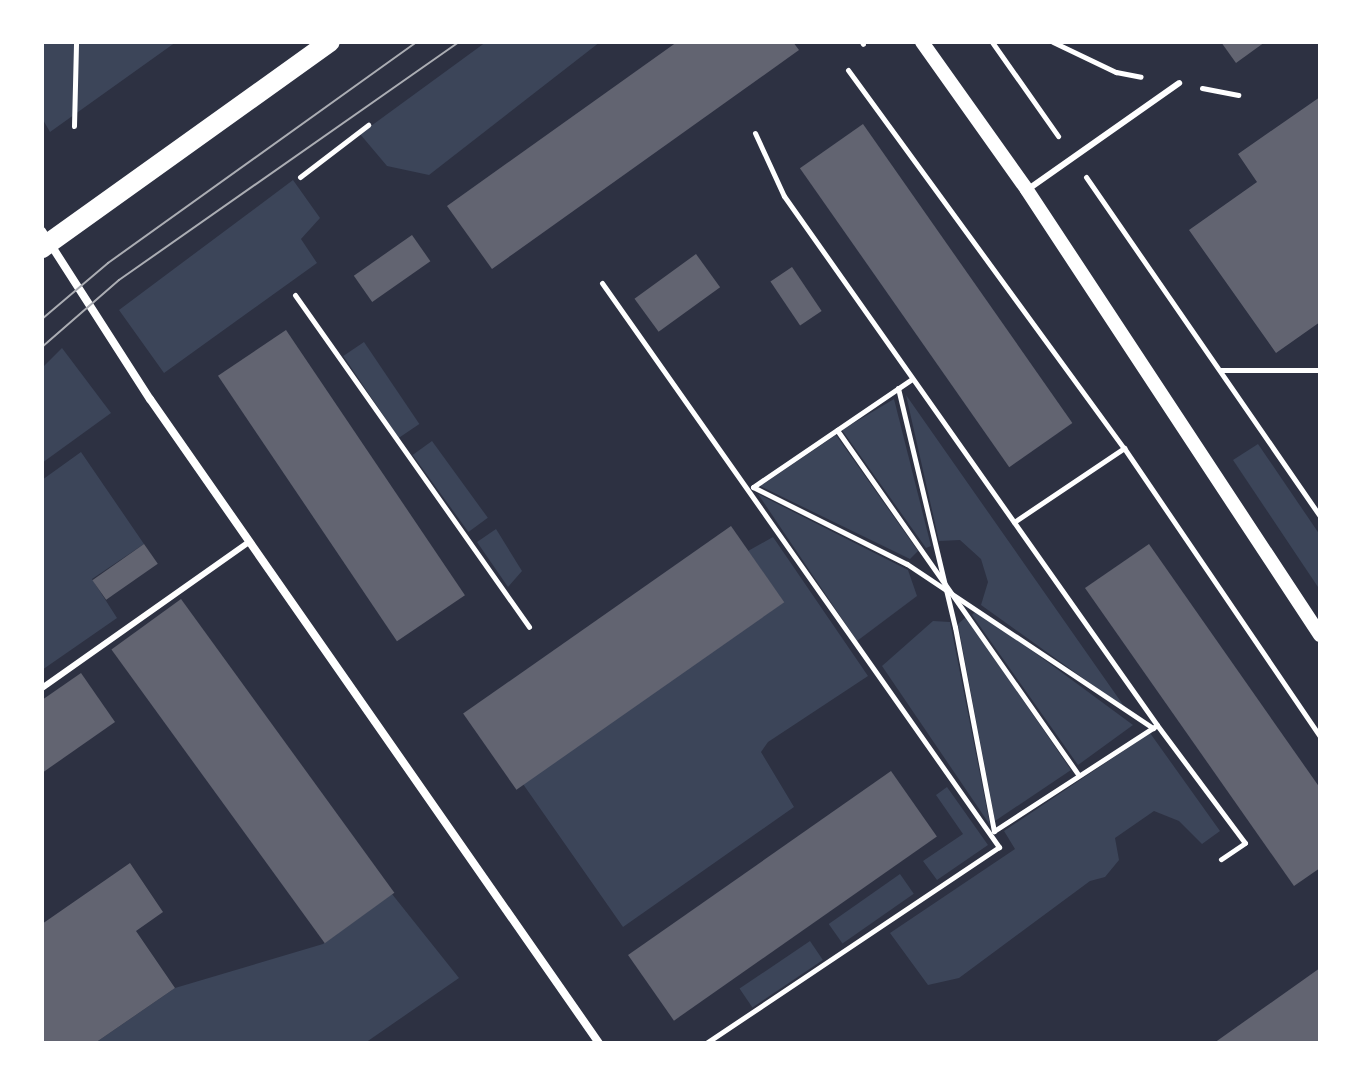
<!DOCTYPE html>
<html>
<head>
<meta charset="utf-8">
<style>
  body { margin:0 }
  #map { position:relative; width:1362px; height:1085px; overflow:hidden; background:#2d3142; font-family:Manrope,sans-serif }
  div>[style] { position:absolute }
  [style*='--x'] { left:calc(var(--x)*1px); top:calc(var(--y)*1px); width:calc(var(--w)*1px); rotate:calc(var(--a)*1deg) }
  .green>* { inset:0; background:#3c4559; transform-origin:0 0 }
  .building>* { inset:0; background:#626471; transform-origin:0 0 }
  .path>* { height:5px; margin:-2.5px; padding:0 2.5px; transform-origin:2.5px; border-radius:2.5px; background:#fff }
  .service>* { height:6px; margin:-3px; padding:0 3px; transform-origin:3px; border-radius:3px; background:#fff }
  .minor>* { height:8px; margin:-4px; padding:0 4px; transform-origin:4px; border-radius:4px; background:#fff }
  .tertiary>* { height:14px; margin:-7px; padding:0 7px; transform-origin:7px; border-radius:7px; background:#fff }
  .primary>* { height:20px; margin:-10px; padding:0 10px; transform-origin:10px; border-radius:10px; background:#fff }
  .tram>* { height:2px; margin:-1px; padding:0 1px; transform-origin:1px; border-radius:1px; background:#abadb3 }
  span { translate:-50% -50%; white-space:nowrap; text-align:center; line-height:1.15; -webkit-text-stroke:8px #fff; paint-order:stroke }
  .frame { position:absolute; inset:0; border:44px solid #fff; pointer-events:none }
</style>
</head>
<body>
<div id="map">
  <div class="green">
    <div style="clip-path:polygon(42px 42px,176px 42px,50px 132px,42px 118px)"></div>
    <div style="clip-path:polygon(486px 42px,600px 42px,429px 175px,387px 166px,360px 134px)"></div>
    <div style="clip-path:polygon(293px 180px,320px 218px,301px 239px,317px 263px,164px 373px,119px 310px)"></div>
    <div style="left:364px;top:342px;width:99px;height:25px;rotate:56deg"></div>
    <div style="clip-path:polygon(62px 348px,111px 413px,42px 463px,42px 368px)"></div>
    <div style="clip-path:polygon(906px 395px,1126px 709px,981px 605px,988px 582px,981px 559px,960px 540px,939px 541px)"></div>
    <div style="clip-path:polygon(894px 399px,931px 546px,926px 548px,842px 430px)"></div>
    <div style="clip-path:polygon(836px 435px,918px 551px,910px 559px,760px 486px)"></div>
    <div style="left:432px;top:441px;width:95px;height:24px;rotate:54deg"></div>
    <div style="clip-path:polygon(1258px 444px,1320px 535px,1320px 590px,1233px 460px)"></div>
    <div style="clip-path:polygon(81px 452px,144px 544px,92px 579px,117px 618px,42px 670px,42px 480px)"></div>
    <div style="clip-path:polygon(758px 494px,908px 570px,917px 596px,857px 641px)"></div>
    <div style="clip-path:polygon(496px 529px,522px 571px,508px 587px,477px 542px)"></div>
    <div style="clip-path:polygon(773px 537px,868px 676px,768px 742px,761px 752px,794px 807px,623px 927px,523px 784px,784px 602px,748px 551px)"></div>
    <div style="clip-path:polygon(977px 610px,1133px 725px,1078px 765px,972px 615px)"></div>
    <div style="clip-path:polygon(966px 617px,1071px 770px,995px 821px,958px 624px)"></div>
    <div style="clip-path:polygon(933px 621px,950px 622px,990px 825px,882px 666px)"></div>
    <div style="clip-path:polygon(1150px 733px,1220px 831px,1202px 844px,1179px 821px,1154px 811px,1115px 838px,1119px 860px,1105px 877px,1090px 881px,959px 978px,928px 985px,890px 933px,1015px 849px,1004px 831px)"></div>
    <div style="clip-path:polygon(947px 787px,988px 845px,937px 880px,923px 861px,963px 834px,936px 795px)"></div>
    <div style="left:900px;top:874px;width:24px;height:87px;rotate:55deg"></div>
    <div style="clip-path:polygon(392px 894px,459px 978px,365px 1043px,95px 1043px,175px 988px,323px 944px)"></div>
    <div style="left:810px;top:941px;width:23px;height:85px;rotate:56deg"></div>
  </div>
  <div class="building">
    <div style="clip-path:polygon(677px 42px,793px 42px,799px 50px,492px 269px,447px 206px)"></div>
    <div style="clip-path:polygon(1221px 42px,1265px 42px,1236px 63px)"></div>
    <div style="clip-path:polygon(1320px 97px,1320px 322px,1276px 353px,1189px 230px,1257px 182px,1238px 154px)"></div>
    <div style="left:863px;top:124px;width:365px;height:77px;rotate:55deg"></div>
    <div style="left:412px;top:235px;width:32px;height:71px;rotate:55deg"></div>
    <div style="left:696px;top:254px;width:41px;height:76px;rotate:54deg"></div>
    <div style="left:792px;top:267px;width:53px;height:26px;rotate:56deg"></div>
    <div style="left:286px;top:330px;width:320px;height:82px;rotate:56deg"></div>
    <div style="left:731px;top:526px;width:93px;height:327px;rotate:55deg"></div>
    <div style="left:144px;top:544px;width:24px;height:63px;rotate:55deg"></div>
    <div style="clip-path:polygon(1149px 544px,1320px 788px,1320px 868px,1294px 886px,1085px 588px)"></div>
    <div style="left:181px;top:599px;width:363px;height:86px;rotate:54deg"></div>
    <div style="clip-path:polygon(81px 673px,115px 722px,42px 773px,42px 700px)"></div>
    <div style="left:891px;top:771px;width:80px;height:321px;rotate:55deg"></div>
    <div style="clip-path:polygon(130px 863px,163px 912px,136px 931px,175px 988px,95px 1043px,42px 1043px,42px 924px)"></div>
    <div style="clip-path:polygon(1320px 968px,1320px 1043px,1214px 1043px)"></div>
  </div>
  <div class="path">
    <div style="--x:862;--y:42;--w:2;--a:63"></div>
    <div style="--x:992;--y:42;--w:115;--a:54.9"></div>
    <div style="--x:1053;--y:42;--w:70;--a:25.5"></div>
    <div style="--x:1116;--y:72;--w:25;--a:11"></div>
    <div style="--x:848;--y:70;--w:468;--a:53.9"></div>
    <div style="--x:1124;--y:448;--w:348;--a:55.8"></div>
    <div style="--x:1202;--y:88;--w:37;--a:11"></div>
    <div style="--x:74;--y:126;--w:84;--a:-88.6"></div>
    <div style="--x:755;--y:133;--w:69;--a:65.3"></div>
    <div style="--x:784;--y:196;--w:647;--a:54.81"></div>
    <div style="--x:300;--y:177;--w:86;--a:-37.4"></div>
    <div style="--x:1086;--y:177;--w:412;--a:55.4"></div>
    <div style="--x:602;--y:283;--w:690;--a:54.86"></div>
    <div style="--x:999;--y:847;--w:353;--a:146.2"></div>
    <div style="--x:295;--y:295;--w:406;--a:54.8"></div>
    <div style="--x:1221;--y:370;--w:99;--a:0"></div>
    <div style="--x:898;--y:388;--w:246;--a:76.6"></div>
    <div style="--x:955;--y:627;--w:208;--a:79.2"></div>
    <div style="--x:837;--y:430;--w:421;--a:55"></div>
    <div style="--x:753;--y:487;--w:172;--a:26.6"></div>
    <div style="--x:907;--y:564;--w:296;--a:33.7"></div>
    <div style="--x:753;--y:487;--w:192;--a:-34.2"></div>
    <div style="--x:1014;--y:522;--w:133;--a:-33.9"></div>
    <div style="--x:994;--y:831;--w:194;--a:-33"></div>
    <div style="--x:1157;--y:725;--w:147;--a:53.3"></div>
    <div style="--x:1245;--y:843;--w:29;--a:146"></div>
  </div>
  <div class="service">
    <div style="--x:1027;--y:190;--w:186;--a:-35.1"></div>
    <div style="--x:42;--y:688;--w:253;--a:-35.2"></div>
  </div>
  <div class="minor">
    <div style="--x:42;--y:231;--w:200;--a:57.3"></div>
    <div style="--x:150;--y:399;--w:785;--a:55.12"></div>
  </div>
  <div class="tertiary">
    <div style="--x:922;--y:42;--w:181;--a:54.6"></div>
    <div style="--x:1027;--y:190;--w:533;--a:56.64"></div>
  </div>
  <div class="primary">
    <div style="--x:42;--y:248;--w:354;--a:-35.6"></div>
  </div>
  <div class="tram">
    <div style="--x:42;--y:319;--w:87;--a:-40.3"></div>
    <div style="--x:108;--y:263;--w:380;--a:-35.6"></div>
    <div style="--x:42;--y:347;--w:102;--a:-41"></div>
    <div style="--x:119;--y:280;--w:415;--a:-35"></div>
  </div>
  <div class="frame"></div>
</div>
</body>
</html>
